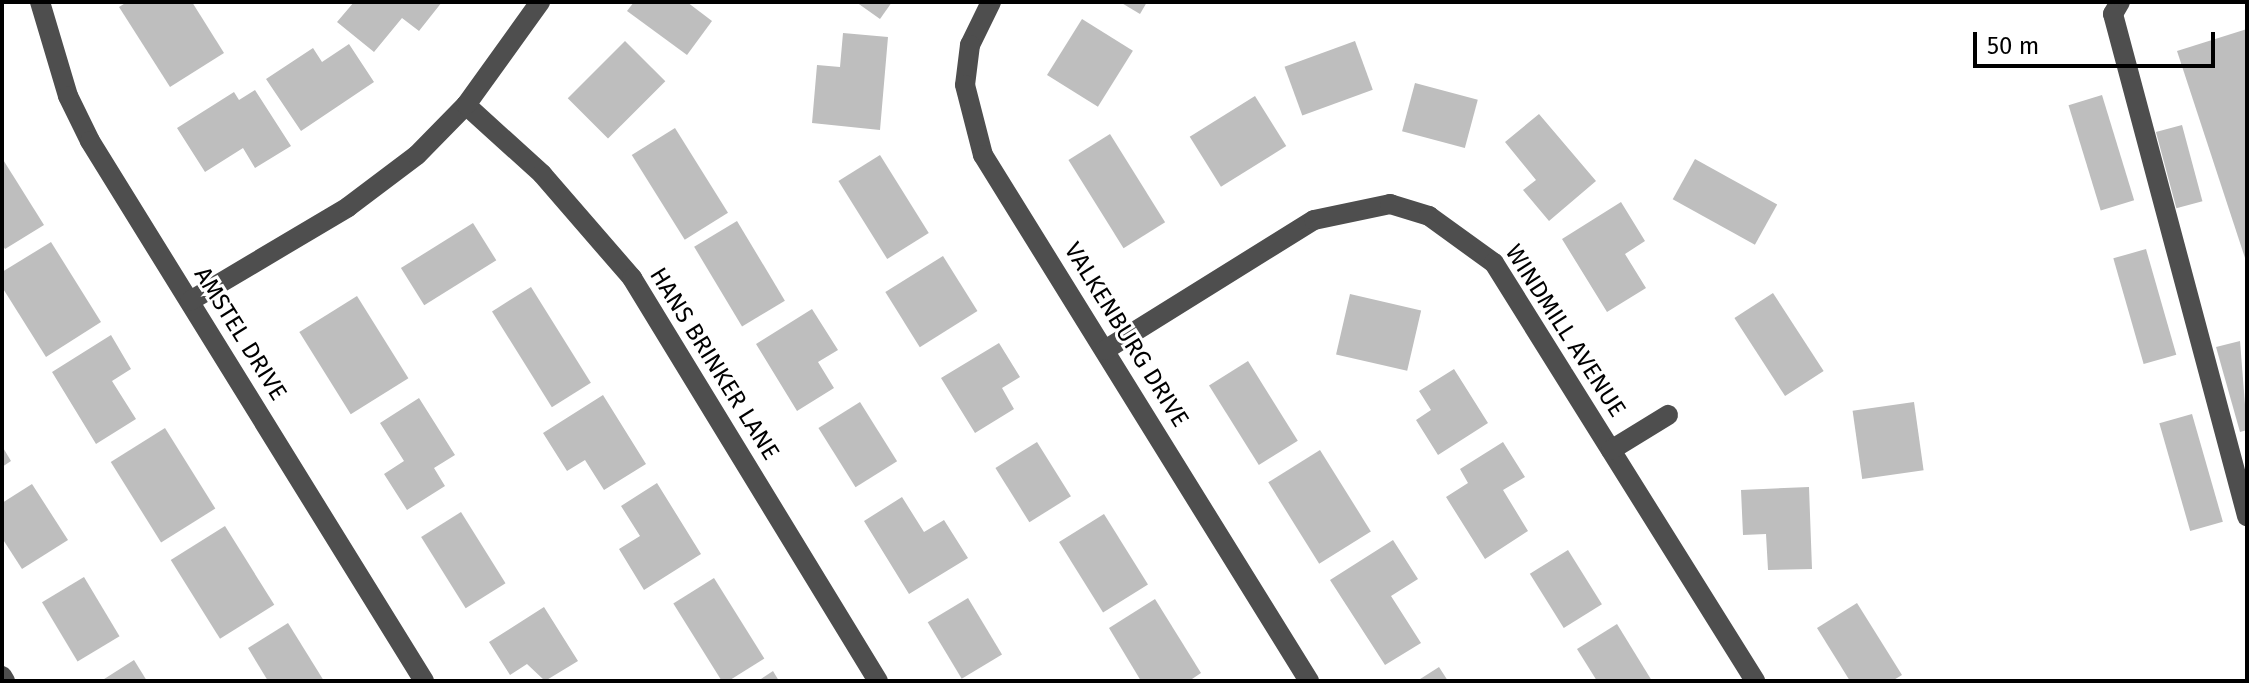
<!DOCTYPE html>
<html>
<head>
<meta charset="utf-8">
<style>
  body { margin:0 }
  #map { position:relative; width:2249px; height:683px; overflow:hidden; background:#fff; font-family:"Fira Sans",sans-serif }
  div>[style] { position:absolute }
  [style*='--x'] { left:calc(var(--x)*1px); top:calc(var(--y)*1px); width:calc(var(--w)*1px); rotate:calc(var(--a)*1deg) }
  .building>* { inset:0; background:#bebebe; transform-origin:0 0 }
  .minor>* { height:20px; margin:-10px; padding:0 10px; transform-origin:10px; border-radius:10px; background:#4e4e4e }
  span { translate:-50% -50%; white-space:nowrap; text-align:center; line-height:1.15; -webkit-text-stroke:6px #fff; paint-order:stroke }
  .street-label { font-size:24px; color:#000 }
  .frame { position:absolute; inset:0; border:4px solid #000; pointer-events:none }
  .scale { position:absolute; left:1973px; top:32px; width:242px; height:36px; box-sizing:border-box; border:4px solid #000; border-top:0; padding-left:10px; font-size:24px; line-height:28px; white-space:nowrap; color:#000; -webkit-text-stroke:6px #fff; paint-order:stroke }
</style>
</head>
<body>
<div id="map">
  <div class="building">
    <div style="clip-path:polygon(127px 2px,192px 2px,224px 53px,170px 87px,119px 7px)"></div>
    <div style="clip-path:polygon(354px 2px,442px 2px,419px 31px,402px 18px,374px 52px,337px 22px)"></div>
    <div style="clip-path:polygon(634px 2px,687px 2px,712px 21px,687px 55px,627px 11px)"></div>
    <div style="clip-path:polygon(856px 2px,892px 2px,880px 19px)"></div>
    <div style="clip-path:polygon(1120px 2px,1147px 2px,1140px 14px)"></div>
    <div style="left:1082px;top:19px;width:60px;height:66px;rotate:32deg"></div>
    <div style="clip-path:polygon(2247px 29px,2247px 261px,2246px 261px,2177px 51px)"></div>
    <div style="clip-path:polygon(843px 33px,888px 37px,880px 130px,812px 123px,817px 65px,840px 67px)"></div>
    <div style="left:625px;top:41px;width:57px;height:81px;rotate:45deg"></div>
    <div style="left:1355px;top:41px;width:52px;height:75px;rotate:70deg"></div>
    <div style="clip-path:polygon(349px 44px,374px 82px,301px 131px,266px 79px,313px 48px,322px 62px)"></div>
    <div style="left:1415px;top:83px;width:65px;height:50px;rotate:15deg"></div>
    <div style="clip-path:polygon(255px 90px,291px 146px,255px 168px,243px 148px,205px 172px,177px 128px,234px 92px,239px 100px)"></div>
    <div style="left:2102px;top:95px;width:110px;height:35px;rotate:73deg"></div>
    <div style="left:1255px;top:96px;width:59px;height:77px;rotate:58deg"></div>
    <div style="clip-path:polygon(1539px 114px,1596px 181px,1549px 221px,1523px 190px,1536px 180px,1505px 142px)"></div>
    <div style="left:2182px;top:125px;width:79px;height:27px;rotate:75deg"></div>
    <div style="left:675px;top:128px;width:100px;height:51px;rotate:58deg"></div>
    <div style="left:1110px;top:134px;width:104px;height:49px;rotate:58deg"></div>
    <div style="left:880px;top:155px;width:92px;height:49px;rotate:58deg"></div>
    <div style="clip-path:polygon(2px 158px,44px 225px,5px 249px,2px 244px)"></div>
    <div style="left:1695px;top:159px;width:94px;height:46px;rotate:29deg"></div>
    <div style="clip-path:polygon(1621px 202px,1645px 241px,1625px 254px,1646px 288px,1607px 312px,1562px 239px)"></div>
    <div style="left:737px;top:221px;width:93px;height:50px;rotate:59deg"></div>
    <div style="left:473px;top:223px;width:44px;height:85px;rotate:58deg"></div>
    <div style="clip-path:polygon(51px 242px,101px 322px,46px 357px,2px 287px,2px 272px)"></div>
    <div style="left:2146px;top:249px;width:110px;height:34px;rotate:74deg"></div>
    <div style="left:943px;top:256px;width:65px;height:68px;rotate:58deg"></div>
    <div style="left:531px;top:287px;width:113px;height:46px;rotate:58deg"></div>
    <div style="left:1773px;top:293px;width:93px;height:46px;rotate:57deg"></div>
    <div style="left:1350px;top:294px;width:73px;height:62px;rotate:13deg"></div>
    <div style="left:357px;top:296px;width:97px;height:68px;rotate:58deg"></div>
    <div style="clip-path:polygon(812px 309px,838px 350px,818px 362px,834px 388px,797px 411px,756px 344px)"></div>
    <div style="clip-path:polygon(111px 335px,131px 369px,112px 381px,136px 419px,96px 444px,52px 372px)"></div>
    <div style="clip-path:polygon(2240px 341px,2247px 430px,2240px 432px,2216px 347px)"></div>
    <div style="clip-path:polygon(999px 343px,1020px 377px,1002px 388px,1014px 409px,975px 433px,941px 378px)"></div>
    <div style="left:1248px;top:361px;width:94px;height:46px;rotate:58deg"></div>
    <div style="clip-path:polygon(1454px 369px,1488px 423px,1438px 455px,1416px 420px,1431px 410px,1419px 391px)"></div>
    <div style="clip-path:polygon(603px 395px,646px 464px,604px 490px,585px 460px,567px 471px,543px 433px)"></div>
    <div style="clip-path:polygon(419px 398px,455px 455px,434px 468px,445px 486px,407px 510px,384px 474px,404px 461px,380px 423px)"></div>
    <div style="left:860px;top:402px;width:70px;height:49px;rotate:58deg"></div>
    <div style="left:1914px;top:402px;width:69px;height:62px;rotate:82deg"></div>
    <div style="left:2192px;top:414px;width:112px;height:34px;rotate:74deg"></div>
    <div style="left:165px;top:428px;width:95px;height:64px;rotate:58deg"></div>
    <div style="left:1037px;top:442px;width:64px;height:49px;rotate:58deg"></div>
    <div style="clip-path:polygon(1503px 442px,1525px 477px,1503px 490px,1528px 531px,1485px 559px,1446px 497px,1468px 483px,1460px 469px)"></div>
    <div style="clip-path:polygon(2px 446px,11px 461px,2px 467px)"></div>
    <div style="left:1320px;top:450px;width:96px;height:61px;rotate:58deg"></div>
    <div style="clip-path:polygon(657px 483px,701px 554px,644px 590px,619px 549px,640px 536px,621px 506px)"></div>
    <div style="clip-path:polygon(32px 484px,68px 540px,22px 569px,2px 538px,2px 503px)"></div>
    <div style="clip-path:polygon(1809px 487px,1812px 569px,1768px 570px,1766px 534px,1743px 535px,1741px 490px)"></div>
    <div style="clip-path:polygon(902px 497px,924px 532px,944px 520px,968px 558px,909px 594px,864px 521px)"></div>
    <div style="left:461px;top:512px;width:84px;height:47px;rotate:58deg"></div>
    <div style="left:1104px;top:514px;width:83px;height:53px;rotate:58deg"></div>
    <div style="left:225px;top:526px;width:93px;height:64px;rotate:58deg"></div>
    <div style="clip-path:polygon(1393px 540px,1418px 579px,1391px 596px,1421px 643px,1385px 665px,1330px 580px)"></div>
    <div style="left:1568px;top:550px;width:64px;height:45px;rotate:58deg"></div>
    <div style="left:84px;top:577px;width:69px;height:49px;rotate:59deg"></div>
    <div style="left:714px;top:578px;width:95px;height:48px;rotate:58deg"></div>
    <div style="left:968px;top:598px;width:66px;height:47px;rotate:59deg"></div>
    <div style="clip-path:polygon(1155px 599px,1201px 673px,1189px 681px,1141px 681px,1109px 628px)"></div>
    <div style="clip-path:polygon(1857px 603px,1902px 675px,1892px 681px,1850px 681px,1817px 628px)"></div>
    <div style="clip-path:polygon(544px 607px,578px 661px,545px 681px,527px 664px,510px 675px,489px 642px)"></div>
    <div style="clip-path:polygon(288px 623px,324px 681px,268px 681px,248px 648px)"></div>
    <div style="clip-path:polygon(1617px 624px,1652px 681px,1597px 681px,1577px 649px)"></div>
    <div style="clip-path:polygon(134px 660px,147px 681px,101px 681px)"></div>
    <div style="clip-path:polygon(1439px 667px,1448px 681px,1417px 681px)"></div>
    <div style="clip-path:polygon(773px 671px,779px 681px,758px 681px)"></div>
  </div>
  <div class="minor">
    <div style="--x:40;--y:2;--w:98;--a:73.4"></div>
    <div style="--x:68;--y:96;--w:50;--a:63.9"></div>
    <div style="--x:90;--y:141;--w:635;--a:58.26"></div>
    <div style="--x:991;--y:2;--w:48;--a:116"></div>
    <div style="--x:970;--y:45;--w:40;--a:97.1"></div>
    <div style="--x:965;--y:85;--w:72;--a:75.6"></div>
    <div style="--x:983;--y:155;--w:619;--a:58.21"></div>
    <div style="--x:2120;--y:2;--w:14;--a:120"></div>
    <div style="--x:2113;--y:14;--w:520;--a:75.05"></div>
    <div style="--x:466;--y:105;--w:103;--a:42.2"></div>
    <div style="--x:542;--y:174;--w:138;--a:49.1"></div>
    <div style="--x:632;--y:278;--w:472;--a:58.6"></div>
    <div style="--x:190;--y:301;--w:184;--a:-30.7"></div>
    <div style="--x:348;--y:207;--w:86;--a:-37"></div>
    <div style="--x:417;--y:155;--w:70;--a:-45.6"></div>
    <div style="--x:466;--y:105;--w:127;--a:-54.3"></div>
    <div style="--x:1105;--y:350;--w:246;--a:-31.9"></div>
    <div style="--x:1314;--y:220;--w:78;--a:-11.9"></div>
    <div style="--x:1390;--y:204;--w:41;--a:17.1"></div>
    <div style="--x:1429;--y:216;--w:80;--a:35.9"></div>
    <div style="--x:1494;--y:263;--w:493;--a:58"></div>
    <div style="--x:1611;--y:450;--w:67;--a:-31.6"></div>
    <div style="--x:2;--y:676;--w:6;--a:59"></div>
  </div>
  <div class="street-label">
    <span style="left:1565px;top:331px;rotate:57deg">WINDMILL AVENUE</span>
    <span style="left:240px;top:334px;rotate:58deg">AMSTEL DRIVE</span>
    <span style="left:1126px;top:335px;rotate:58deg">VALKENBURG DRIVE</span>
    <span style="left:714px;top:364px;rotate:58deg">HANS BRINKER LANE</span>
  </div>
  <div class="frame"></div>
  <div class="scale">50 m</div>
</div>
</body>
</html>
